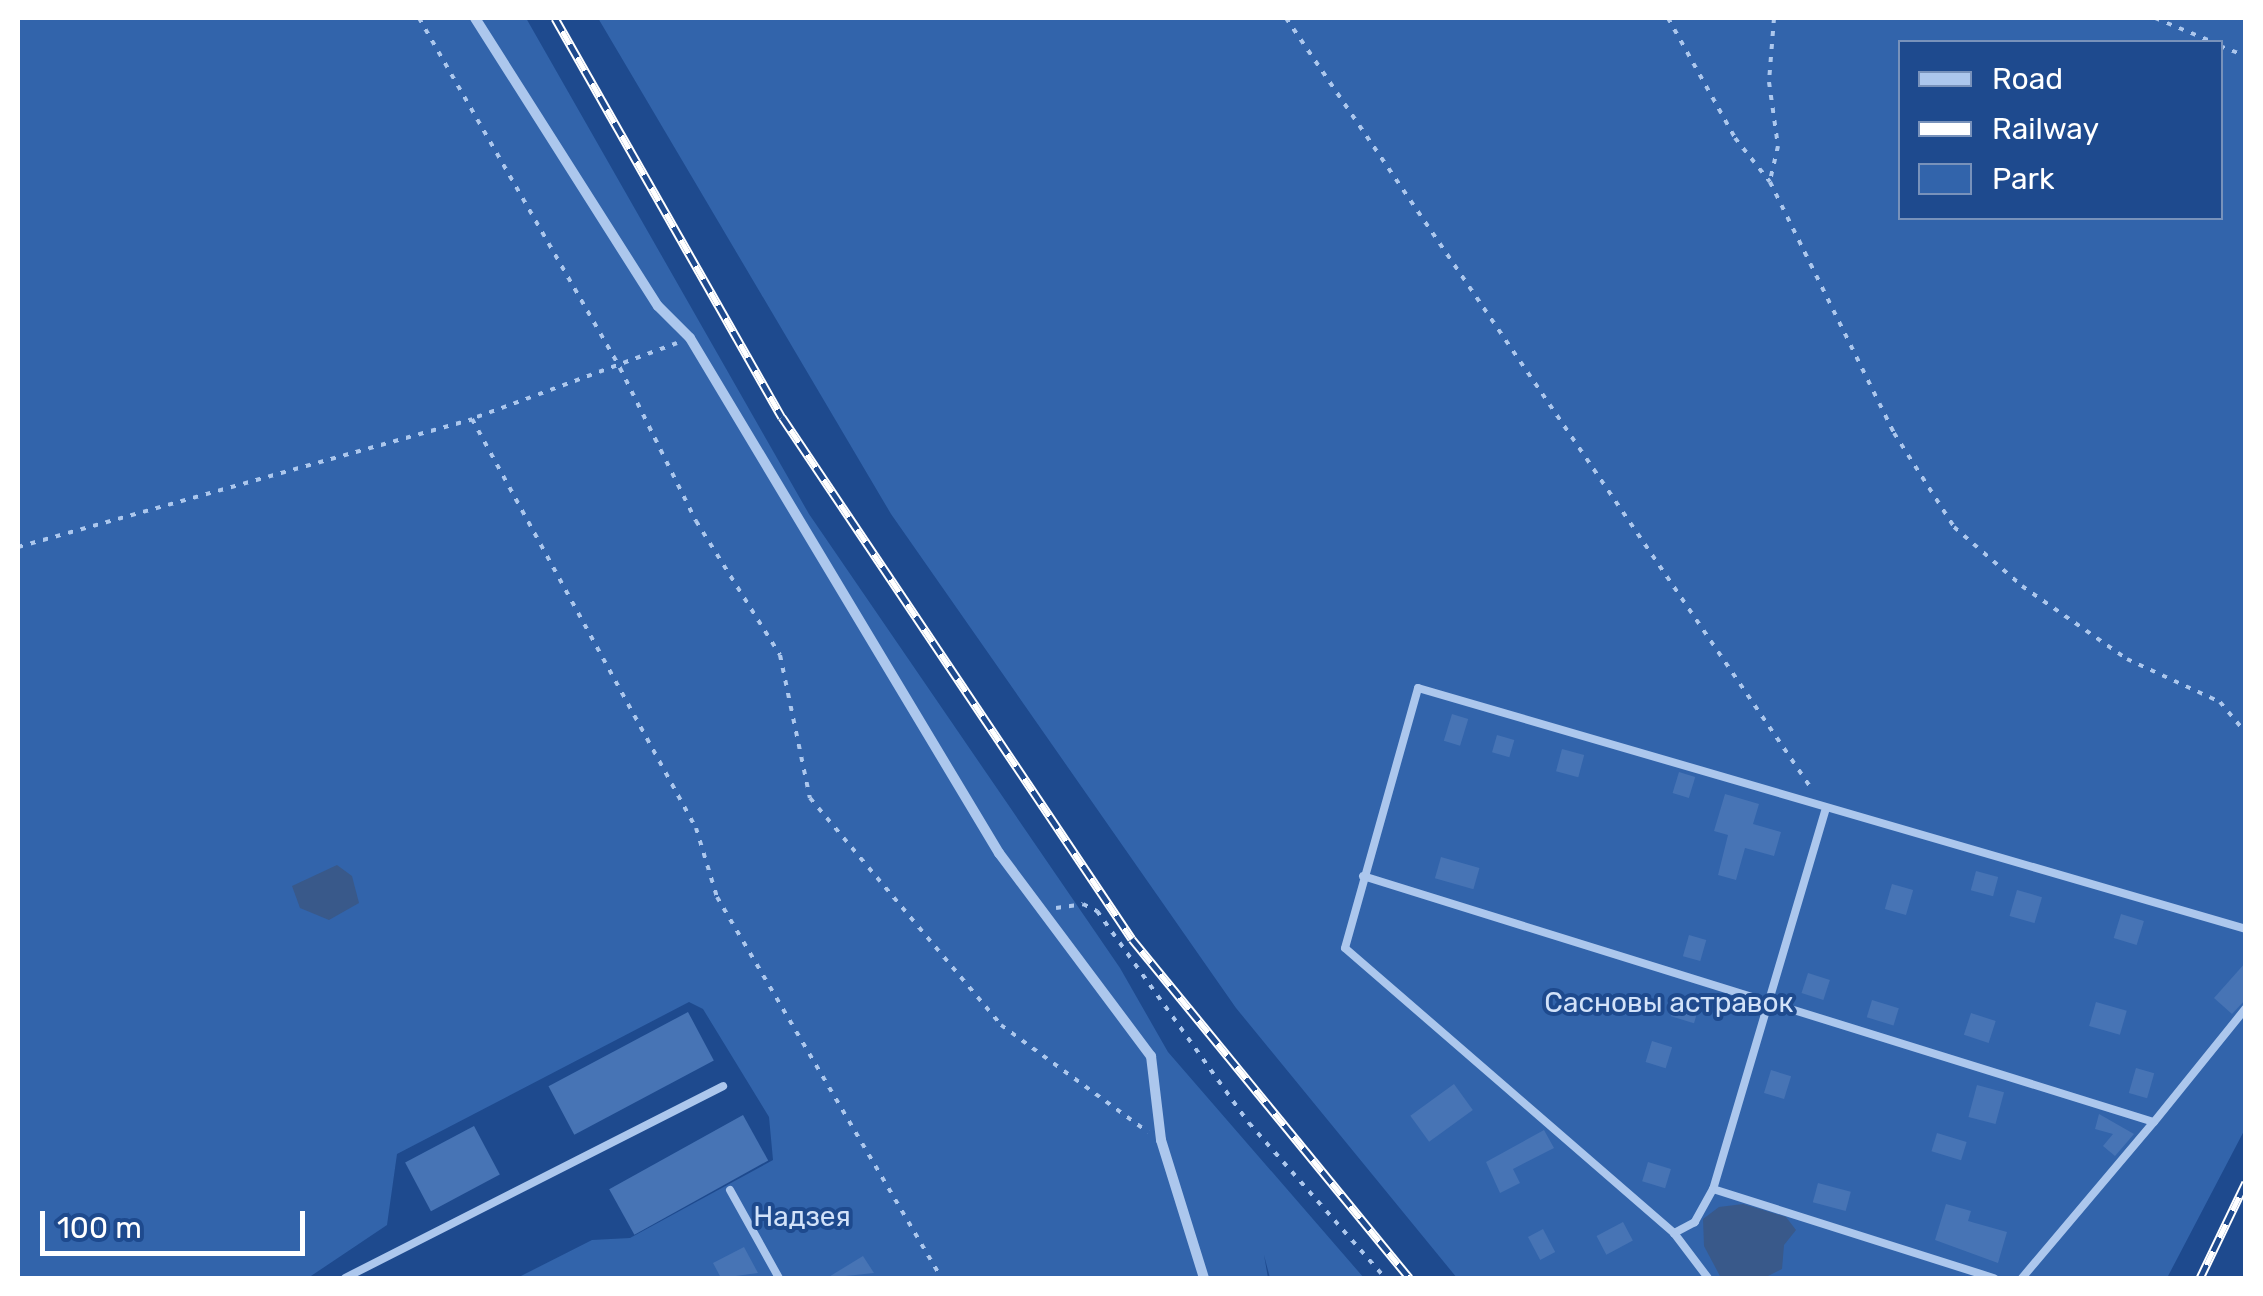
<!DOCTYPE html>
<html>
<head>
<meta charset="utf-8">
<style>
  body { margin:0 }
  #map { position:relative; width:2263px; height:1296px; overflow:hidden; background:#1e4a8e; font-family:Rubik,sans-serif }
  div>[style] { position:absolute }
  [style*='--x'] { left:calc(var(--x)*1px); top:calc(var(--y)*1px); width:calc(var(--w)*1px); rotate:calc(var(--a)*1deg) }
  .green>* { inset:0; background:#3264ab }
  .water>* { inset:0; background:#39598a }
  .building>* { inset:0; background:#4774b5; transform-origin:0 0 }
  .path>* { height:4px; margin-top:-2px; transform-origin:0; background:repeating-linear-gradient(90deg,#acc7ed 0 5px,transparent 0 13px) }
  .service>* { height:8px; margin:-4px; padding:0 4px; transform-origin:4px; border-radius:4px; background:#acc7ed }
  .minor>* { height:10px; margin:-5px; padding:0 5px; transform-origin:5px; border-radius:5px; background:#acc7ed }
  .rail>* { height:9px; margin-top:-4.5px; transform-origin:0; background:repeating-linear-gradient(90deg,#1e4a8e 0 15px,#fff 0 30px); box-sizing:border-box; border-block:2px solid #fff }
  span { translate:-50% -50%; white-space:nowrap; text-align:center; line-height:1.15; -webkit-text-stroke:8px #1e4a8e; paint-order:stroke }
  .park-label { font-size:28px; color:#d2e2f9 }
  .frame { position:absolute; inset:0; border:20px solid #fff; pointer-events:none }
  .legend { position:absolute; left:1898px; top:40px; width:325px; height:180px; box-sizing:border-box; background:#1e4a8e; border:2px solid #7892bb; margin:0; padding:12px 18px; list-style:none; font-size:30px; color:#fff }
  .legend li { display:flex; align-items:center; gap:20px; height:50px }
  .legend b { width:50px; border:2px solid #7892bb }
  .scale { position:absolute; left:40px; top:1211px; width:265px; height:45px; box-sizing:border-box; border:5px solid #fff; border-top:0; padding-left:12px; font-size:30px; line-height:35px; white-space:nowrap; color:#fff; -webkit-text-stroke:8px #1e4a8e; paint-order:stroke }
</style>
</head>
<body>
<div id="map">
  <div class="green">
    <div style="clip-path:polygon(18px 18px,526px 18px,809px 514px,1120px 968px,1168px 1052px,1364px 1278px,1270px 1278px,1264px 1255px,1268px 1278px,517px 1278px,592px 1240px,630px 1238px,773px 1160px,769px 1117px,703px 1009px,689px 1002px,397px 1154px,387px 1225px,308px 1278px,18px 1278px)"></div>
    <div style="clip-path:polygon(evenodd,598px 18px,2245px 18px,2245px 1129px,2167px 1278px,1457px 1278px,1236px 1008px,891px 514px,598px 18px,1900px 42px,2220px 42px,2220px 218px,1900px 218px,1900px 42px)"></div>
  </div>
  <div class="water">
    <div style="clip-path:polygon(337px 865px,352px 876px,359px 903px,329px 920px,300px 908px,292px 886px)"></div>
    <div style="clip-path:polygon(1743px 1204px,1786px 1217px,1796px 1230px,1784px 1245px,1782px 1269px,1764px 1278px,1721px 1278px,1704px 1246px,1703px 1219px,1719px 1207px)"></div>
  </div>
  <div class="building">
    <div style="left:1452px;top:714px;width:17px;height:28px;rotate:17deg"></div>
    <div style="left:1497px;top:735px;width:18px;height:18px;rotate:16deg"></div>
    <div style="left:1562px;top:749px;width:23px;height:23px;rotate:15deg"></div>
    <div style="left:1679px;top:772px;width:17px;height:22px;rotate:17deg"></div>
    <div style="clip-path:polygon(1725px 794px,1759px 804px,1753px 824px,1781px 832px,1774px 856px,1745px 848px,1736px 880px,1718px 875px,1728px 835px,1714px 831px)"></div>
    <div style="left:1441px;top:857px;width:40px;height:22px;rotate:16deg"></div>
    <div style="left:1976px;top:871px;width:23px;height:20px;rotate:15deg"></div>
    <div style="left:1892px;top:884px;width:22px;height:26px;rotate:16deg"></div>
    <div style="left:2017px;top:890px;width:26px;height:27px;rotate:16deg"></div>
    <div style="left:2121px;top:914px;width:24px;height:25px;rotate:17deg"></div>
    <div style="left:1689px;top:935px;width:18px;height:22px;rotate:16deg"></div>
    <div style="clip-path:polygon(2246px 962px,2246px 999px,2232px 1014px,2214px 998px)"></div>
    <div style="left:1808px;top:973px;width:23px;height:21px;rotate:18deg"></div>
    <div style="left:1676px;top:1000px;width:24px;height:17px;rotate:17deg"></div>
    <div style="left:1872px;top:1000px;width:28px;height:18px;rotate:17deg"></div>
    <div style="left:2096px;top:1002px;width:32px;height:25px;rotate:16deg"></div>
    <div style="left:688px;top:1012px;width:55px;height:158px;rotate:62deg"></div>
    <div style="left:1971px;top:1013px;width:26px;height:23px;rotate:18deg"></div>
    <div style="left:1652px;top:1041px;width:21px;height:22px;rotate:17deg"></div>
    <div style="left:2136px;top:1068px;width:19px;height:26px;rotate:16deg"></div>
    <div style="left:1771px;top:1070px;width:21px;height:24px;rotate:17deg"></div>
    <div style="left:1454px;top:1084px;width:32px;height:54px;rotate:54deg"></div>
    <div style="left:1977px;top:1085px;width:28px;height:33px;rotate:15deg"></div>
    <div style="clip-path:polygon(2099px 1114px,2134px 1134px,2115px 1156px,2103px 1146px,2113px 1134px,2095px 1129px)"></div>
    <div style="left:743px;top:1115px;width:52px;height:153px;rotate:61deg"></div>
    <div style="left:474px;top:1126px;width:55px;height:78px;rotate:62deg"></div>
    <div style="clip-path:polygon(1544px 1130px,1554px 1148px,1513px 1169px,1520px 1183px,1500px 1193px,1486px 1162px)"></div>
    <div style="left:1937px;top:1133px;width:31px;height:19px;rotate:17deg"></div>
    <div style="left:1648px;top:1162px;width:24px;height:20px;rotate:17deg"></div>
    <div style="left:1818px;top:1183px;width:34px;height:20px;rotate:15deg"></div>
    <div style="clip-path:polygon(1946px 1204px,1971px 1211px,1968px 1221px,2007px 1232px,1998px 1263px,1935px 1240px)"></div>
    <div style="left:1623px;top:1222px;width:21px;height:30px;rotate:62deg"></div>
    <div style="left:1543px;top:1229px;width:26px;height:17px;rotate:62deg"></div>
    <div style="clip-path:polygon(744px 1247px,758px 1273px,721px 1278px,713px 1263px)"></div>
    <div style="clip-path:polygon(863px 1256px,874px 1273px,827px 1278px)"></div>
  </div>
  <div class="path">
    <div style="--x:419;--y:18;--w:404;--a:60.1"></div>
    <div style="--x:620;--y:368;--w:171;--a:63.6"></div>
    <div style="--x:696;--y:521;--w:158;--a:57.9"></div>
    <div style="--x:780;--y:655;--w:146;--a:78.2"></div>
    <div style="--x:810;--y:798;--w:297;--a:49.9"></div>
    <div style="--x:1001;--y:1025;--w:182;--a:36.1"></div>
    <div style="--x:1286;--y:18;--w:932;--a:55.71"></div>
    <div style="--x:1668;--y:18;--w:137;--a:60.8"></div>
    <div style="--x:1735;--y:138;--w:56;--a:51.5"></div>
    <div style="--x:1774;--y:18;--w:64;--a:94.5"></div>
    <div style="--x:1769;--y:82;--w:65;--a:82"></div>
    <div style="--x:1778;--y:146;--w:37;--a:103"></div>
    <div style="--x:1770;--y:182;--w:280;--a:63.7"></div>
    <div style="--x:1894;--y:433;--w:112;--a:57.4"></div>
    <div style="--x:1954;--y:527;--w:90;--a:40.9"></div>
    <div style="--x:2022;--y:586;--w:128;--a:34.8"></div>
    <div style="--x:2127;--y:659;--w:102;--a:24.8"></div>
    <div style="--x:2220;--y:702;--w:40;--a:50"></div>
    <div style="--x:2155;--y:18;--w:63;--a:22.5"></div>
    <div style="--x:2220;--y:46;--w:28;--a:21"></div>
    <div style="--x:677;--y:343;--w:219;--a:159.7"></div>
    <div style="--x:472;--y:419;--w:466;--a:61.3"></div>
    <div style="--x:696;--y:828;--w:72;--a:73.1"></div>
    <div style="--x:717;--y:897;--w:442;--a:59.5"></div>
    <div style="--x:18;--y:547;--w:472;--a:-15.7"></div>
    <div style="--x:1056;--y:908;--w:27;--a:-8"></div>
    <div style="--x:1083;--y:904;--w:16;--a:27"></div>
    <div style="--x:1097;--y:911;--w:261;--a:54.4"></div>
    <div style="--x:1249;--y:1123;--w:206;--a:48.7"></div>
  </div>
  <div class="service">
    <div style="--x:1826;--y:808;--w:397;--a:106.5"></div>
    <div style="--x:1713;--y:1189;--w:38;--a:119"></div>
    <div style="--x:1695;--y:1222;--w:24;--a:152"></div>
    <div style="--x:1674;--y:1233;--w:435;--a:-139.1"></div>
    <div style="--x:1345;--y:948;--w:270;--a:-74.3"></div>
    <div style="--x:1418;--y:688;--w:862;--a:16.23"></div>
    <div style="--x:1363;--y:876;--w:828;--a:17.28"></div>
    <div style="--x:2154;--y:1122;--w:146;--a:-51.1"></div>
    <div style="--x:1713;--y:1189;--w:295;--a:17.6"></div>
    <div style="--x:730;--y:1190;--w:101;--a:60.9"></div>
    <div style="--x:1674;--y:1233;--w:56;--a:52.9"></div>
    <div style="--x:345;--y:1278;--w:424;--a:-26.9"></div>
    <div style="--x:2022;--y:1278;--w:204;--a:-49.8"></div>
  </div>
  <div class="minor">
    <div style="--x:475;--y:18;--w:341;--a:57.6"></div>
    <div style="--x:658;--y:306;--w:45;--a:45"></div>
    <div style="--x:690;--y:338;--w:601;--a:59.04"></div>
    <div style="--x:999;--y:853;--w:254;--a:53.2"></div>
    <div style="--x:1151;--y:1056;--w:85;--a:83.2"></div>
    <div style="--x:1161;--y:1140;--w:145;--a:72.7"></div>
  </div>
  <div class="rail">
    <div style="--x:555;--y:18;--w:459;--a:60.4"></div>
    <div style="--x:782;--y:417;--w:628;--a:56.16"></div>
    <div style="--x:1132;--y:939;--w:438;--a:50.7"></div>
    <div style="--x:2200;--y:1278;--w:106;--a:-64.4"></div>
  </div>
  <div class="park-label">
    <span style="left:1669px;top:1003px">Сасновы астравок</span>
    <span style="left:802px;top:1217px">Надзея</span>
  </div>
  <div class="frame"></div>
  <ul class="legend">
  <li><b style="height:12px;background:#acc7ed"></b>Road</li>
  <li><b style="height:12px;background:#fff"></b>Railway</li>
  <li><b style="height:28px;background:#3264ab"></b>Park</li>
  </ul>
  <div class="scale">100 m</div>
</div>
</body>
</html>
